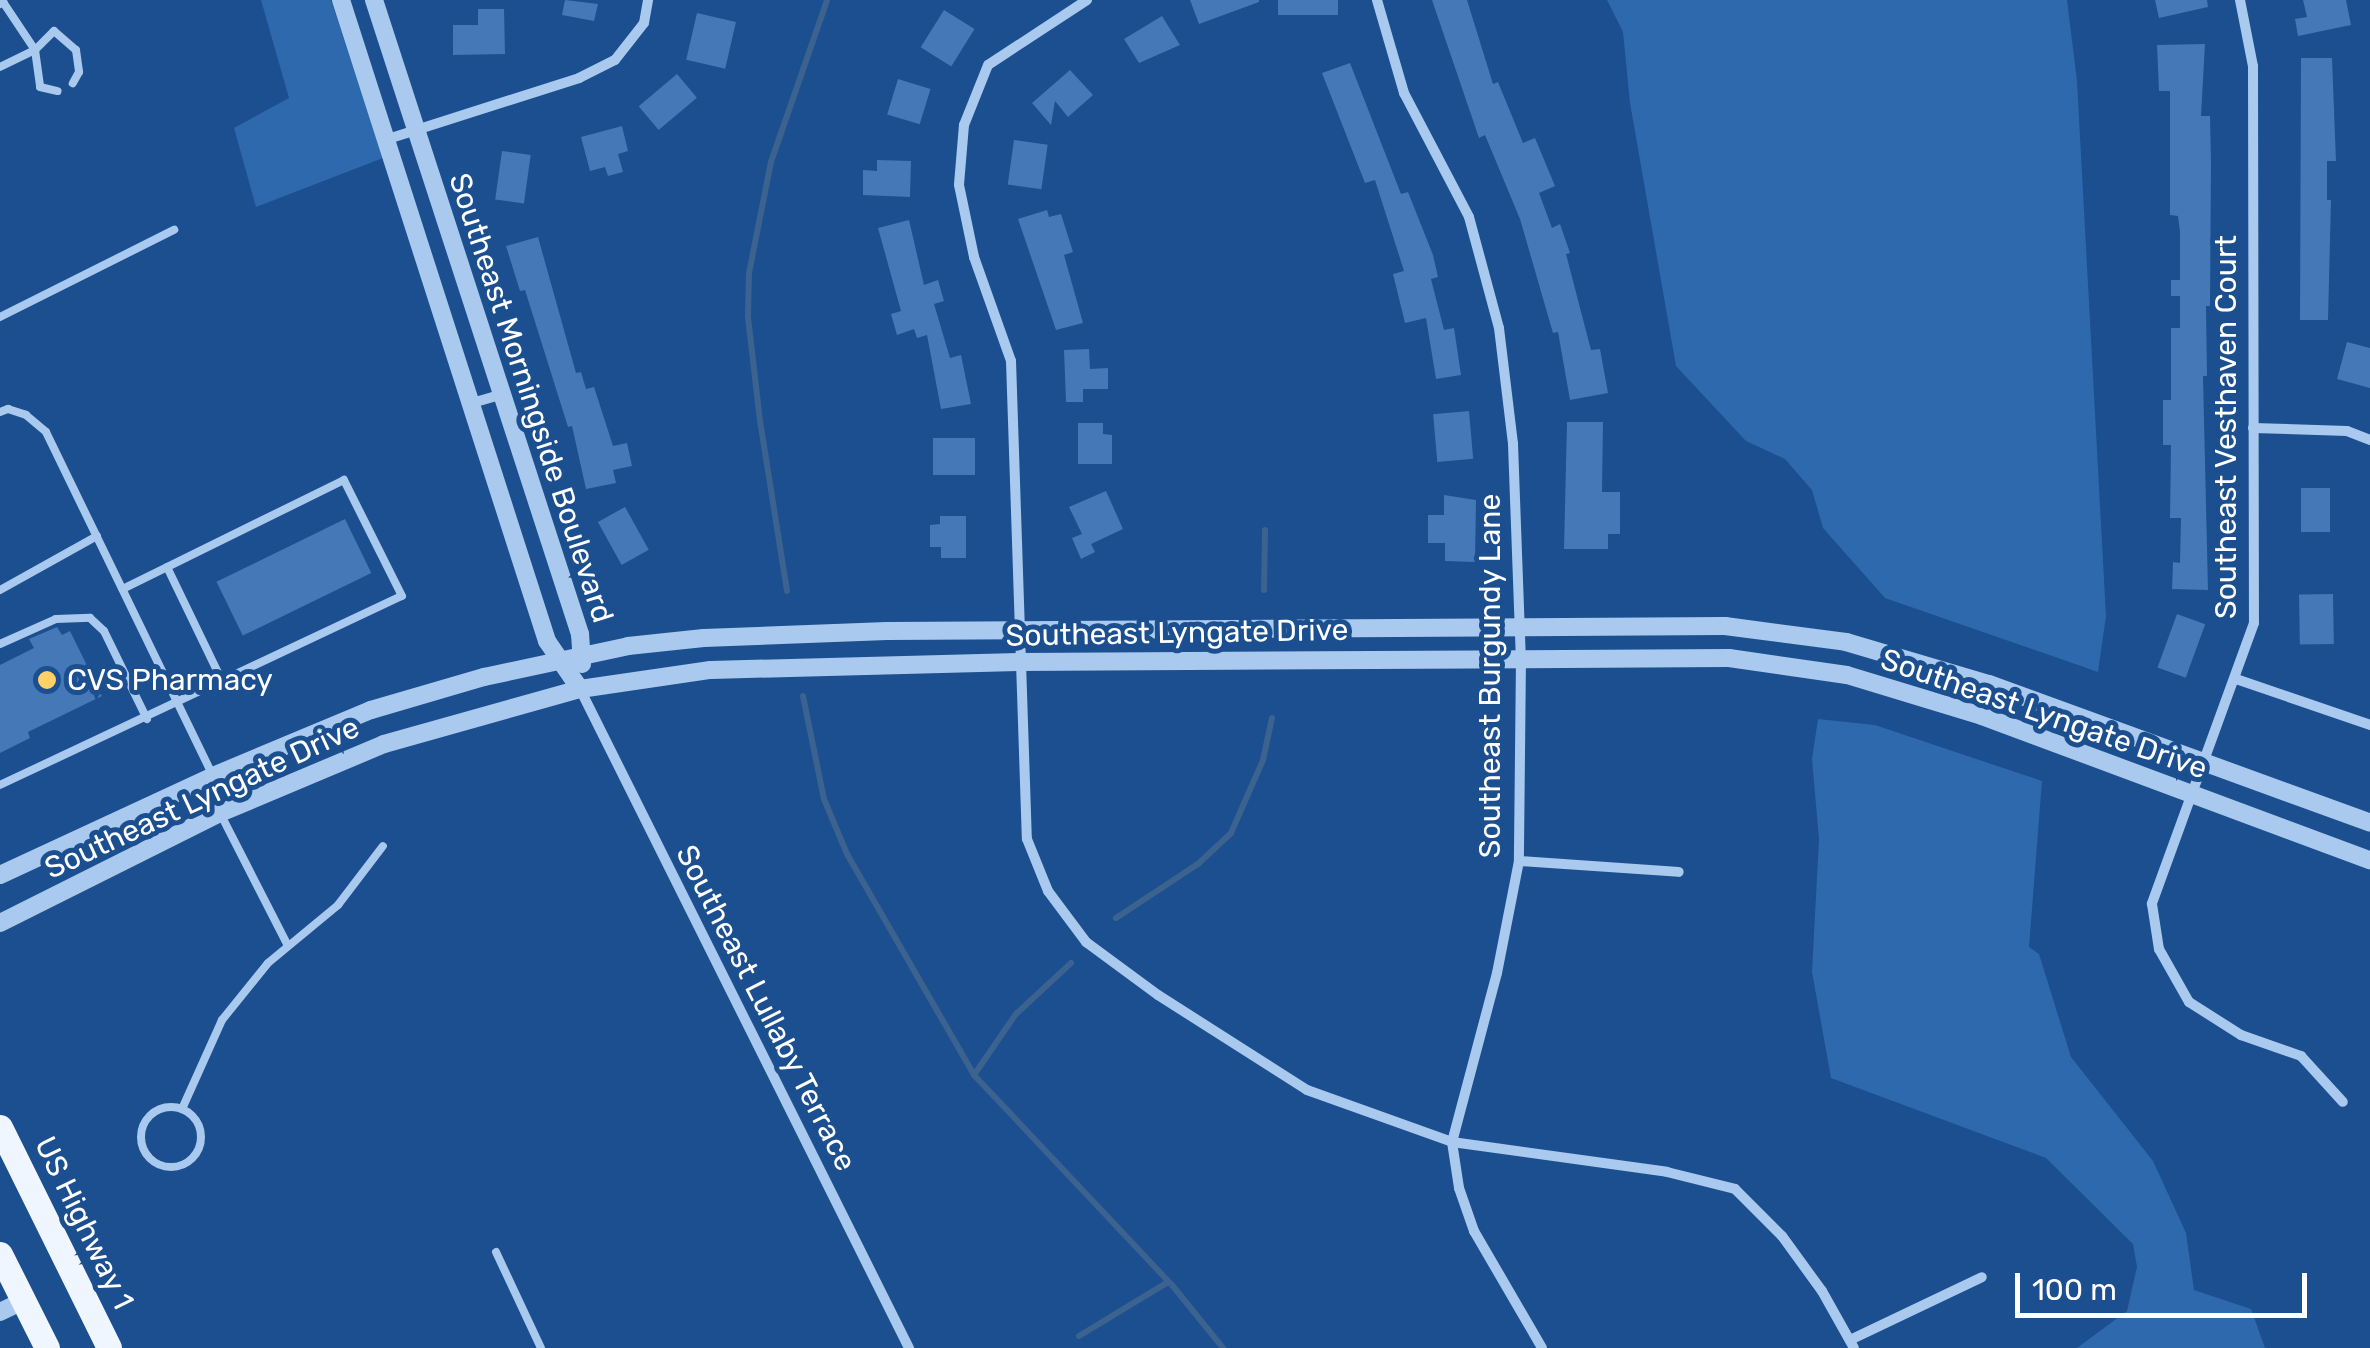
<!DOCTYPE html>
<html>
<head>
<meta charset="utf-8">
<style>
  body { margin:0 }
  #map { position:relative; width:2370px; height:1348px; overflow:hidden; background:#1b4f8f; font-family:Rubik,sans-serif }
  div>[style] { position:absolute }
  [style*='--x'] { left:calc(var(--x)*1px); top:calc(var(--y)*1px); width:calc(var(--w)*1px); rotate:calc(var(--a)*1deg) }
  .green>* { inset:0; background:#2e69ad }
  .stream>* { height:6px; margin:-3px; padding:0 3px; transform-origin:3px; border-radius:3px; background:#3c6290 }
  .building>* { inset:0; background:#4478b7; transform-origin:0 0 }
  .service>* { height:8px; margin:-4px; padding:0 4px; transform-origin:4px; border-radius:4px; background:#a9c9ee }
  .service>.ring { margin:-4px; padding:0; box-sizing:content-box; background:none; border:8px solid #a9c9ee; border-radius:50% }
  .minor>* { height:10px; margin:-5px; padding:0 5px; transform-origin:5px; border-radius:5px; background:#a9c9ee }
  .tertiary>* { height:18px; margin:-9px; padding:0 9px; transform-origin:9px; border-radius:9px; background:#a9c9ee }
  .primary>* { height:25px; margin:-12.5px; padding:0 12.5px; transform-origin:12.5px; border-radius:12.5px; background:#f0f6ff }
  .dots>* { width:28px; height:28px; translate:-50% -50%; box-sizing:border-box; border:5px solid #1b4f8f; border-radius:50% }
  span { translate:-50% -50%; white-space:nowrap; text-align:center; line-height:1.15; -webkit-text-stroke:10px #1b4f8f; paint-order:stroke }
  .street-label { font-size:30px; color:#fff }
  .poi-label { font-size:30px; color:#fff }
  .left { translate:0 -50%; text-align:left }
  .scale { position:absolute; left:2015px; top:1273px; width:292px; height:45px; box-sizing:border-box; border:5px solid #fff; border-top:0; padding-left:12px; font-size:30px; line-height:35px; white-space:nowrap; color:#fff; -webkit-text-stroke:8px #1b4f8f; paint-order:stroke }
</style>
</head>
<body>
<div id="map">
  <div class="green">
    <div style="clip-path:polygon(261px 0,331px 0,383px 158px,256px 207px,234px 128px,289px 98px)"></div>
    <div style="clip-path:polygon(1607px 0,2067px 0,2077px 81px,2106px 616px,2098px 672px,1885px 598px,1823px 528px,1812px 490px,1785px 459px,1746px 441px,1676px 366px,1630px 103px,1623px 32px)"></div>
    <div style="clip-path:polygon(1818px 719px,1875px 725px,2042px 781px,2029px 947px,2039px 954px,2071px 1057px,2153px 1161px,2186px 1233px,2194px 1290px,2251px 1309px,2265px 1348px,2077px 1348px,2127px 1311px,2137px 1267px,2133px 1244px,2046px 1158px,1831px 1078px,1812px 972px,1819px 839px,1812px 759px)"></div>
  </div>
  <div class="stream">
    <div style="--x:1264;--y:590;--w:60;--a:-89"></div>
    <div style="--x:787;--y:591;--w:172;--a:-99"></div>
    <div style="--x:760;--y:421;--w:104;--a:-96.6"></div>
    <div style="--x:748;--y:318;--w:45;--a:-88.7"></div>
    <div style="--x:749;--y:273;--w:113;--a:-78.8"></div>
    <div style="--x:771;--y:162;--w:171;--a:-70.9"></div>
    <div style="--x:803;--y:696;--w:105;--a:78.5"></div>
    <div style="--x:824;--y:799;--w:60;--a:67.3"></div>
    <div style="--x:847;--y:854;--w:255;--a:60.1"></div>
    <div style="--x:974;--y:1075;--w:289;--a:46.7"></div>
    <div style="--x:1172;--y:1285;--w:81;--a:51"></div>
    <div style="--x:1116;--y:918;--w:98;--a:-33.4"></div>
    <div style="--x:1198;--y:864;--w:45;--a:-43.2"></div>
    <div style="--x:1231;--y:833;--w:80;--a:-66.3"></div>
    <div style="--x:1263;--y:760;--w:43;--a:-77.9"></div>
    <div style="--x:974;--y:1075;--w:74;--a:-55.5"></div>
    <div style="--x:1016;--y:1014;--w:75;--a:-42.8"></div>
    <div style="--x:1079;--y:1336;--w:104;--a:-31.2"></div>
  </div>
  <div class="building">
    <div style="clip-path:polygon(565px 0,598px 4px,594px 21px,562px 15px)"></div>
    <div style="clip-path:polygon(1190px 0,1259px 0,1259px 2px,1199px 24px)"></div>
    <div style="left:1278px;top:0;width:60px;height:15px"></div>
    <div style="clip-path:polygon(1432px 0,1467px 0,1493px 84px,1498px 82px,1523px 143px,1535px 138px,1555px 186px,1539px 193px,1552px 228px,1560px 224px,1570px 253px,1566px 254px,1591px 350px,1600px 349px,1608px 393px,1570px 400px,1558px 332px,1553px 333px,1520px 219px,1485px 135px,1479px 138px)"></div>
    <div style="clip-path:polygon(2155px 0,2207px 0,2208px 7px,2159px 18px)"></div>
    <div style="clip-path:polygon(2303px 0,2346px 0,2351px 25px,2298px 36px,2295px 19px,2307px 17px)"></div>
    <div style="clip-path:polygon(478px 9px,504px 9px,505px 54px,453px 55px,453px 25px,478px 25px)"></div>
    <div style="left:944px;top:10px;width:36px;height:44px;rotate:32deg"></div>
    <div style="left:697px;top:13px;width:40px;height:48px;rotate:13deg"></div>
    <div style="clip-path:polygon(1162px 16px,1180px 45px,1139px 63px,1124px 39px)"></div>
    <div style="clip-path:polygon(2205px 44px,2201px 116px,2210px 116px,2211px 162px,2210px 306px,2206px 306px,2207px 376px,2203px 376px,2208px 590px,2172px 589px,2173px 562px,2180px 563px,2181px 518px,2170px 518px,2171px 445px,2163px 445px,2163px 400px,2171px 400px,2171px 328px,2180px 328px,2180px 296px,2171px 296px,2171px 280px,2180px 280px,2180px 232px,2178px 216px,2170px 215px,2170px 91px,2159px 91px,2157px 45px)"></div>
    <div style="clip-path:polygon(2301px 58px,2332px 58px,2336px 161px,2327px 161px,2327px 200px,2331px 200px,2328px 320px,2300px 320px)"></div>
    <div style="clip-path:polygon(1350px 63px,1401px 194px,1408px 192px,1433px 255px,1438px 277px,1431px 279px,1444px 330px,1454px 328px,1461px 375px,1436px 379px,1426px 318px,1405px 323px,1393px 274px,1404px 271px,1375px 180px,1365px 183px,1322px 73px)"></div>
    <div style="clip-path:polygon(1070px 70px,1093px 95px,1068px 117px,1055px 101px,1051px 125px,1032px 103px)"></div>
    <div style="left:677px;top:74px;width:31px;height:50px;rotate:50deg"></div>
    <div style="left:898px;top:79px;width:34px;height:37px;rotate:17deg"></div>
    <div style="clip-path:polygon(622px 126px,628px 151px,618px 154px,623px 172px,608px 176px,605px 167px,590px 171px,581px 137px)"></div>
    <div style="left:1014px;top:140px;width:34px;height:45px;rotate:8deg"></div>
    <div style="left:502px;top:151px;width:29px;height:49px;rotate:8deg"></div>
    <div style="clip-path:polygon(877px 160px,911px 161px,910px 197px,863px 195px,863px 170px,877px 171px)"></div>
    <div style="clip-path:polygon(1047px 210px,1049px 217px,1061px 214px,1073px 252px,1064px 255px,1083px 323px,1056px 330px,1018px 219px)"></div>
    <div style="clip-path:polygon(909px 220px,924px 285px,938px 280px,944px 301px,934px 304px,950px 358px,961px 355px,971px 404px,941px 409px,927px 335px,917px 338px,914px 329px,897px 335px,891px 314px,901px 311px,878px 228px)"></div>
    <div style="clip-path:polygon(538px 237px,576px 373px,581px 372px,586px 389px,594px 387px,613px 446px,627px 443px,632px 466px,613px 470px,616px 483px,586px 489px,572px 426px,568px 427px,525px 290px,520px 291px,506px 246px)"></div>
    <div style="clip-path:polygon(2347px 342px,2370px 348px,2370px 388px,2337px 379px)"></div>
    <div style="clip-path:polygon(1089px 349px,1090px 369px,1108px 368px,1108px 389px,1083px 389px,1083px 402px,1066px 402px,1064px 350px)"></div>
    <div style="left:1469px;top:411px;width:48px;height:36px;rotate:85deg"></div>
    <div style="clip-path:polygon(1567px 422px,1603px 422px,1602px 492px,1620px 492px,1620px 534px,1608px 534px,1608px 549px,1564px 549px)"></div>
    <div style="clip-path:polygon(1078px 423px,1103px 423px,1103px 434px,1112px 435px,1112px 464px,1078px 464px)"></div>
    <div style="left:933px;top:438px;width:42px;height:37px"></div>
    <div style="left:2301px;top:488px;width:29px;height:44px"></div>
    <div style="clip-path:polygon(1106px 491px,1123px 529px,1091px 544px,1095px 552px,1081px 559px,1072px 538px,1082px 534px,1069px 507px)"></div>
    <div style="clip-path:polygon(1444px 495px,1476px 500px,1475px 562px,1445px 561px,1445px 543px,1428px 543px,1428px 515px,1444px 515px)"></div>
    <div style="left:625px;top:507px;width:49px;height:31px;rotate:61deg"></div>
    <div style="clip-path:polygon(940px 516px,966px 516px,966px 558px,941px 558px,941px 547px,930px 547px,930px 525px,940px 524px)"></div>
    <div style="left:345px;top:519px;width:60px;height:143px;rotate:64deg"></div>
    <div style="left:2333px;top:594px;width:50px;height:34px;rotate:89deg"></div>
    <div style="left:2177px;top:614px;width:30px;height:57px;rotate:20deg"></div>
    <div style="clip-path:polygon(57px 627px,62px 635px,70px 631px,102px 696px,28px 732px,30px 738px,0 753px,0 665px,34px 648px,29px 639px)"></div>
  </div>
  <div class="service">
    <div style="--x:0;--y:4;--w:4;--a:-34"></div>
    <div style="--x:3;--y:2;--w:58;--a:56.3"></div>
    <div style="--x:35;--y:50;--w:37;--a:82"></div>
    <div style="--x:40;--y:87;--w:18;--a:13"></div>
    <div style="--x:0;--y:67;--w:39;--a:-26"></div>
    <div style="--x:35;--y:50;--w:27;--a:-45"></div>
    <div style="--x:54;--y:31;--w:29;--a:41"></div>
    <div style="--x:76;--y:50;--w:22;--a:82"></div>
    <div style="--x:79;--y:72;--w:13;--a:119"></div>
    <div style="--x:0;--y:317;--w:195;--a:-26.6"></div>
    <div style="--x:0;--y:412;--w:9;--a:-21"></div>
    <div style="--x:8;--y:409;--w:19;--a:18"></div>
    <div style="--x:26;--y:415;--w:26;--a:40"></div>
    <div style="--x:46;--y:432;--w:382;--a:64.1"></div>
    <div style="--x:213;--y:776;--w:38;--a:79"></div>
    <div style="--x:220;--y:813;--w:149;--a:62.9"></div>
    <div style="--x:167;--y:567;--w:129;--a:64.2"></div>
    <div style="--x:0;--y:590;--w:111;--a:-29.1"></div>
    <div style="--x:0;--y:644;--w:61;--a:-24.1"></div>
    <div style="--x:56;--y:619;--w:34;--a:-2"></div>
    <div style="--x:90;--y:618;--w:19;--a:43"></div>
    <div style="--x:104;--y:631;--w:98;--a:64"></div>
    <div style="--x:0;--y:785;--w:444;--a:-25.2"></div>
    <div style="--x:402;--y:596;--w:130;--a:-116.6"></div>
    <div style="--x:344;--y:480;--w:247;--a:153.8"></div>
    <div class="ring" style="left:141px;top:1107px;width:52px;height:52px"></div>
    <div style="--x:182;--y:1109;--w:98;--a:-65.8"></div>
    <div style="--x:222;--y:1020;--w:73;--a:-51.1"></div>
    <div style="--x:268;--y:963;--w:91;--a:-39.6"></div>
    <div style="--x:338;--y:905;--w:74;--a:-52.7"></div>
    <div style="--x:496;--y:1252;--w:106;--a:64.9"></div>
  </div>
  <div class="minor">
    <div style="--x:1087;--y:0;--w:118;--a:146.7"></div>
    <div style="--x:988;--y:65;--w:65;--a:111.8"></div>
    <div style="--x:964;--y:125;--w:60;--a:94.8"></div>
    <div style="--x:959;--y:185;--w:74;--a:78.2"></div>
    <div style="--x:974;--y:257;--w:110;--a:70.4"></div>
    <div style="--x:1011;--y:361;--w:478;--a:88.1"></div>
    <div style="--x:1027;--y:839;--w:56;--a:68"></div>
    <div style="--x:1048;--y:891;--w:64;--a:53.3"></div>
    <div style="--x:1086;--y:942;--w:89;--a:36.4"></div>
    <div style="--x:1158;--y:995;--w:177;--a:32.5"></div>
    <div style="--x:1307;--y:1090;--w:154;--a:19.7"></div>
    <div style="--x:1452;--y:1142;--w:217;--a:7.9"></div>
    <div style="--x:1667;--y:1172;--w:70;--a:14"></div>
    <div style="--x:1735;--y:1189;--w:66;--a:45"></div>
    <div style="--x:1782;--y:1236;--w:68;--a:54"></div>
    <div style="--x:1822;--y:1291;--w:65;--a:60.7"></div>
    <div style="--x:1377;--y:0;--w:97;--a:73.8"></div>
    <div style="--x:1404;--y:93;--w:140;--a:62.3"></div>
    <div style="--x:1469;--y:217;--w:115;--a:74.9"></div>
    <div style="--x:1499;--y:328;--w:117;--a:83.1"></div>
    <div style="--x:1513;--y:444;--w:214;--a:87.9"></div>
    <div style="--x:1521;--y:658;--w:203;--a:90.6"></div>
    <div style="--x:1519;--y:861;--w:114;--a:101.1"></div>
    <div style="--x:1497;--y:973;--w:175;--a:104.9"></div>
    <div style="--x:1452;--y:1142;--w:47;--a:81.3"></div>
    <div style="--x:1459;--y:1188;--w:46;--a:70.8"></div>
    <div style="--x:1474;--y:1231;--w:135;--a:59.8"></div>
    <div style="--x:2240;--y:0;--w:67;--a:78.9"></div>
    <div style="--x:2253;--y:66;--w:557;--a:89.9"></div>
    <div style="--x:2254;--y:623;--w:299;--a:110"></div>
    <div style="--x:2152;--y:904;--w:46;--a:81.2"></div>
    <div style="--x:2159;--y:949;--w:61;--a:60.5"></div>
    <div style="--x:2189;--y:1002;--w:62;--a:32.4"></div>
    <div style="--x:2241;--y:1035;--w:64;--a:19.3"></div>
    <div style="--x:2301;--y:1056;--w:62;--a:47.6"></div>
    <div style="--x:388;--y:139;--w:201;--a:-17.7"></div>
    <div style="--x:579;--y:78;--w:40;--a:-26.6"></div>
    <div style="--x:615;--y:60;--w:47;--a:-51.9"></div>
    <div style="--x:644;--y:23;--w:23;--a:-80"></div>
    <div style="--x:472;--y:403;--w:32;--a:-16"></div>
    <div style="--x:2253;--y:428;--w:94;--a:1.8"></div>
    <div style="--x:2347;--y:431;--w:25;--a:21"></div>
    <div style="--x:2236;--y:679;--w:142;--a:18.9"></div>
    <div style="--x:580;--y:689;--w:737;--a:63.47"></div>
    <div style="--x:1519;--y:861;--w:160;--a:3.9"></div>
    <div style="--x:1850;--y:1340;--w:146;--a:-25.5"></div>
  </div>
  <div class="tertiary">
    <div style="--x:341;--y:0;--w:673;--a:72.18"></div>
    <div style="--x:547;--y:641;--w:58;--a:55.5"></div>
    <div style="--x:374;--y:0;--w:667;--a:72"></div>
    <div style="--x:580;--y:634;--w:30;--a:86"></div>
    <div style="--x:0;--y:875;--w:235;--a:-24.9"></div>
    <div style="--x:213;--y:776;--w:171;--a:-22.7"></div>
    <div style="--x:371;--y:710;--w:118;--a:-16.3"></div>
    <div style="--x:484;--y:677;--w:147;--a:-12.1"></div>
    <div style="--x:628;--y:646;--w:76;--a:-6"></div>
    <div style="--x:704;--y:638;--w:183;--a:-2.2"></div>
    <div style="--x:887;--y:631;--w:838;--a:-0.34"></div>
    <div style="--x:1725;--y:626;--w:122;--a:7.5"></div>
    <div style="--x:1846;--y:642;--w:149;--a:16.4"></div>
    <div style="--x:1989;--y:684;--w:406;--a:20"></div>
    <div style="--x:0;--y:923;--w:246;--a:-26.6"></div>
    <div style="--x:220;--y:813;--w:178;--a:-22.8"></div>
    <div style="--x:384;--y:744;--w:204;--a:-15.7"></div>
    <div style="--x:580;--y:689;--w:132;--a:-8.3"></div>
    <div style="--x:711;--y:670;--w:309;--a:-1.5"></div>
    <div style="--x:1020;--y:662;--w:709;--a:-0.32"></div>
    <div style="--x:1729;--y:658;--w:119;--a:8.2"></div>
    <div style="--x:1847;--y:675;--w:141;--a:16.9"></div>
    <div style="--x:1982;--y:716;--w:414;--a:20.4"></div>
    <div style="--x:0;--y:1312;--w:25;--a:-26"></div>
  </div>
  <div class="primary">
    <div style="--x:0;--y:1127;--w:246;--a:63.7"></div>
    <div style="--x:0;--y:1254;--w:105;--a:63.4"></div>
  </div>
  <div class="dots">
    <div style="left:47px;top:680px;background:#ffd166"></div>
  </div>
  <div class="street-label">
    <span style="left:531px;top:398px;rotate:72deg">Southeast Morningside Boulevard</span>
    <span style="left:2226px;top:427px;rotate:-90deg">Southeast Vesthaven Court</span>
    <span style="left:1177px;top:633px;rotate:-1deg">Southeast Lyngate Drive</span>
    <span style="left:1490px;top:676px;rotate:-90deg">Southeast Burgundy Lane</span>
    <span style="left:2044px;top:714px;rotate:19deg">Southeast Lyngate Drive</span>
    <span style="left:202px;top:798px;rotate:-25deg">Southeast Lyngate Drive</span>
    <span style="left:766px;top:1008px;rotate:63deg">Southeast Lullaby Terrace</span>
    <span style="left:84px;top:1223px;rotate:64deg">US Highway 1</span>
  </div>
  <div class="poi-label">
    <span class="left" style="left:67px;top:680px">CVS Pharmacy</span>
  </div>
  <div class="scale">100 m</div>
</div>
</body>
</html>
